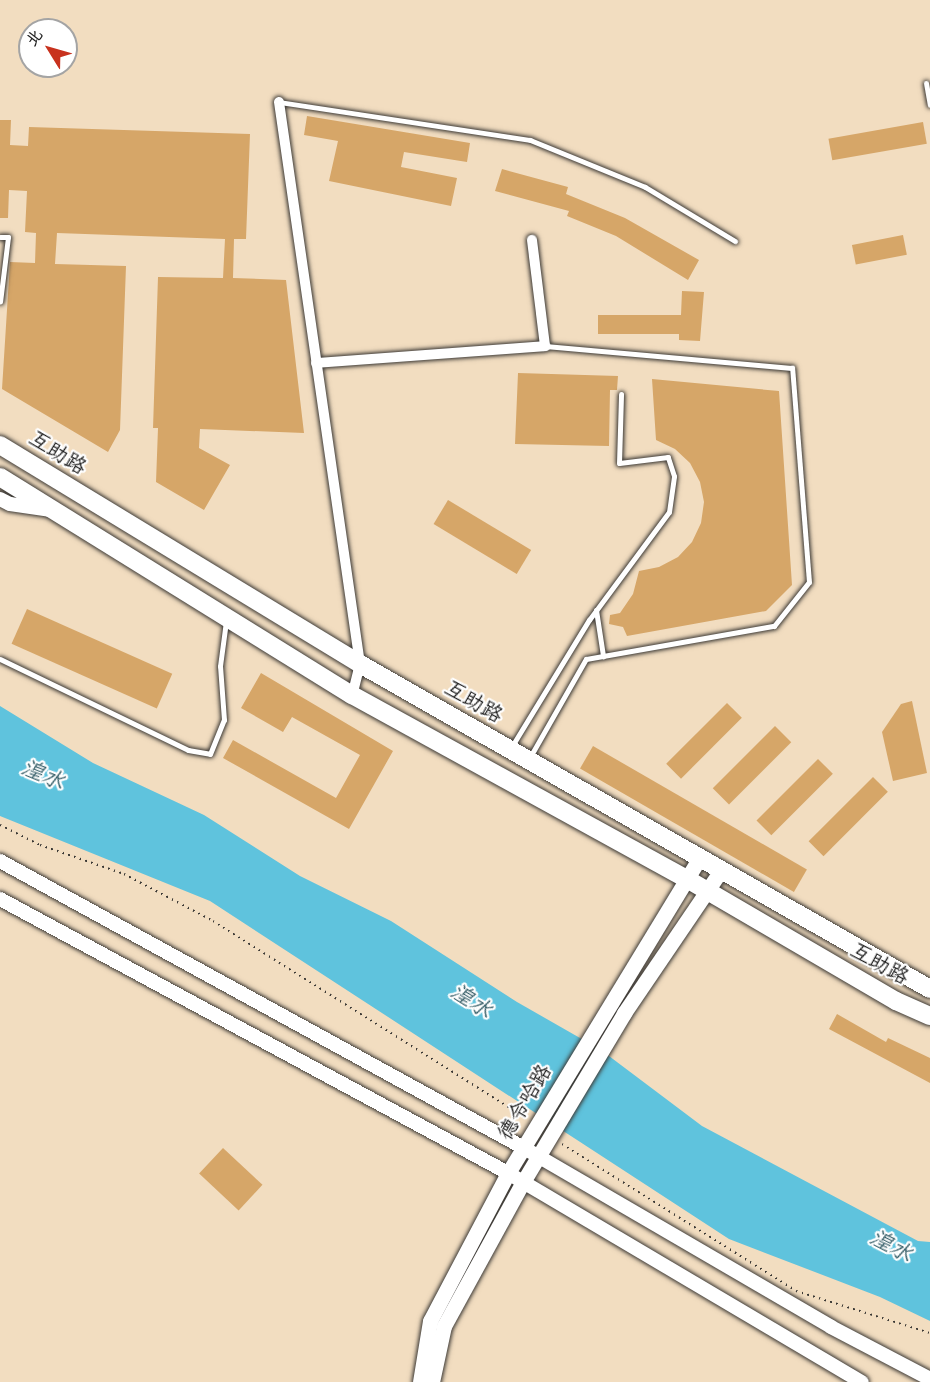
<!DOCTYPE html>
<html>
<head>
<meta charset="utf-8">
<style>
  body { margin:0 }
  #map { position:relative; width:930px; height:1382px; overflow:hidden; background:#f2ddc0; font-family:"Indie Flower","LXGW WenKai TC",sans-serif }
  div>[style] { position:absolute }
  [style*='--x'] { left:calc(var(--x)*1px); top:calc(var(--y)*1px); width:calc(var(--w)*1px); rotate:calc(var(--a)*1deg) }
  .water>* { inset:0; background:#5fc3dd }
  .building>* { inset:0; background:#d6a668; transform-origin:0 0 }
  .path>* { height:2px; margin-top:-1px; transform-origin:0; background:repeating-linear-gradient(90deg,#3c3935 0 1.5px,transparent 0 6px) }
  .roads { filter:drop-shadow(0 0 2px #3c3935) drop-shadow(0 0 2px #3c3935) }
  .lane>* { height:5px; margin:-2.5px; padding:0 2.5px; transform-origin:2.5px; border-radius:2.5px; background:#fff }
  .street>* { height:10px; margin:-5px; padding:0 5px; transform-origin:5px; border-radius:5px; background:#fff }
  .secondary>* { height:14px; margin:-7px; padding:0 7px; transform-origin:7px; border-radius:7px; background:#fff }
  .primary>* { height:15px; margin:-7.5px; padding:0 7.5px; transform-origin:7.5px; border-radius:7.5px; background:#fff }
  .highway>* { height:18px; margin:-9px; padding:0 9px; transform-origin:9px; border-radius:9px; background:#fff }
  span { translate:-50% -50%; white-space:nowrap; text-align:center; line-height:1.15; -webkit-text-stroke:4.5px #fff; paint-order:stroke }
  .street-label { font-size:21px; color:#1c1c1c }
  .water-label { font-size:22px; color:#375f69; font-style:italic }
  .north { position:absolute; left:18px; top:18px; width:60px; height:60px; box-sizing:border-box; background:#fff; border:2px solid #a4a4a4; border-radius:50%; rotate:307deg; font-size:16px; font-weight:700; line-height:24px; text-align:center; color:#1c1c1c }
  .north::after { content:''; display:block; margin:auto; width:21px; height:27px; background:#c8321e; clip-path:polygon(50% 0,100% 100%,50% 72%,0 100%) }
</style>
</head>
<body>
<div id="map">
  <div class="water">
    <div style="clip-path:polygon(0 706px,93px 763px,204px 815px,300px 876px,391px 921px,517px 1002px,601px 1050px,702px 1126px,918px 1241px,930px 1242px,930px 1321px,880px 1297px,729px 1239px,210px 901px,0 816px)"></div>
  </div>
  <div class="building">
    <div style="clip-path:polygon(307px 116px,470px 143px,467px 162px,404px 152px,401px 167px,457px 178px,451px 206px,329px 181px,338px 141px,304px 135px)"></div>
    <div style="clip-path:polygon(0 120px,11px 120px,10px 145px,28px 146px,29px 127px,250px 134px,246px 239px,234px 239px,233px 278px,286px 280px,304px 433px,200px 429px,199px 448px,230px 465px,204px 510px,156px 482px,158px 428px,153px 428px,158px 277px,223px 278px,225px 239px,57px 233px,55px 264px,126px 266px,120px 430px,108px 452px,2px 389px,10px 262px,35px 263px,36px 233px,25px 232px,27px 191px,9px 190px,8px 218px,0 218px)"></div>
    <div style="left:923px;top:122px;width:22px;height:96px;rotate:80deg"></div>
    <div style="clip-path:polygon(502px 169px,568px 187px,566px 194px,625px 218px,699px 260px,688px 280px,616px 236px,567px 216px,569px 211px,495px 191px)"></div>
    <div style="left:903px;top:235px;width:20px;height:52px;rotate:79deg"></div>
    <div style="clip-path:polygon(682px 291px,704px 292px,700px 341px,679px 340px,679px 334px,598px 334px,598px 315px,681px 315px)"></div>
    <div style="clip-path:polygon(518px 373px,618px 376px,617px 390px,610px 390px,609px 446px,515px 444px)"></div>
    <div style="clip-path:polygon(652px 379px,779px 391px,792px 585px,766px 611px,627px 636px,623px 627px,609px 624px,610px 615px,620px 613px,633px 594px,639px 571px,659px 567px,678px 557px,692px 542px,701px 523px,704px 502px,700px 482px,690px 463px,675px 449px,656px 440px)"></div>
    <div style="left:448px;top:500px;width:97px;height:28px;rotate:31deg"></div>
    <div style="left:27px;top:609px;width:159px;height:38px;rotate:24deg"></div>
    <div style="clip-path:polygon(261px 673px,393px 751px,349px 829px,223px 758px,233px 740px,336px 798px,360px 755px,292px 717px,283px 732px,241px 708px)"></div>
    <div style="clip-path:polygon(912px 701px,927px 773px,893px 781px,882px 732px,901px 704px)"></div>
    <div style="left:727px;top:703px;width:21px;height:86px;rotate:45deg"></div>
    <div style="left:775px;top:726px;width:23px;height:88px;rotate:45deg"></div>
    <div style="left:593px;top:746px;width:247px;height:26px;rotate:30deg"></div>
    <div style="left:818px;top:759px;width:21px;height:87px;rotate:45deg"></div>
    <div style="left:873px;top:777px;width:21px;height:91px;rotate:45deg"></div>
    <div style="clip-path:polygon(837px 1014px,886px 1042px,888px 1038px,930px 1058px,930px 1083px,829px 1029px)"></div>
    <div style="left:223px;top:1148px;width:54px;height:35px;rotate:43deg"></div>
  </div>
  <div class="path">
    <div style="--x:0;--y:825;--w:45;--a:26.6"></div>
    <div style="--x:40;--y:845;--w:89;--a:19"></div>
    <div style="--x:124;--y:874;--w:101;--a:27.8"></div>
    <div style="--x:213;--y:921;--w:370;--a:32.2"></div>
    <div style="--x:562;--y:1144;--w:276;--a:32.1"></div>
    <div style="--x:796;--y:1291;--w:140;--a:17.4"></div>
  </div>
  <div class="roads">
    <div class="lane">
      <div style="--x:926;--y:83;--w:22;--a:80"></div>
      <div style="--x:279;--y:102;--w:254;--a:8.6"></div>
      <div style="--x:530;--y:140;--w:124;--a:22.2"></div>
      <div style="--x:645;--y:187;--w:105;--a:31"></div>
      <div style="--x:0;--y:237;--w:8;--a:0"></div>
      <div style="--x:8;--y:237;--w:65;--a:97"></div>
      <div style="--x:596;--y:610;--w:47;--a:81.3"></div>
      <div style="--x:0;--y:659;--w:209;--a:25.8"></div>
      <div style="--x:188;--y:750;--w:22;--a:10"></div>
      <div style="--x:210;--y:754;--w:37;--a:-68"></div>
      <div style="--x:224;--y:720;--w:54;--a:-94.2"></div>
      <div style="--x:220;--y:666;--w:45;--a:-82.4"></div>
      <div style="--x:512;--y:746;--w:148;--a:-58.6"></div>
      <div style="--x:589;--y:620;--w:134;--a:-53.5"></div>
      <div style="--x:669;--y:512;--w:36;--a:-82"></div>
      <div style="--x:674;--y:476;--w:20;--a:-108"></div>
      <div style="--x:668;--y:457;--w:49;--a:173"></div>
      <div style="--x:619;--y:463;--w:69;--a:-88.3"></div>
      <div style="--x:530;--y:757;--w:113;--a:-60.3"></div>
      <div style="--x:586;--y:659;--w:191;--a:-10"></div>
      <div style="--x:774;--y:626;--w:56;--a:-51.5"></div>
      <div style="--x:809;--y:582;--w:215;--a:-94.5"></div>
      <div style="--x:792;--y:368;--w:248;--a:-174.9"></div>
    </div>
    <div class="street">
      <div style="--x:279;--y:102;--w:568;--a:81.8"></div>
      <div style="--x:360;--y:664;--w:32;--a:104"></div>
      <div style="--x:316;--y:363;--w:230;--a:-4.2"></div>
      <div style="--x:545;--y:346;--w:107;--a:-97"></div>
    </div>
    <div class="secondary">
      <div style="--x:0;--y:499;--w:11;--a:27"></div>
      <div style="--x:10;--y:504;--w:40;--a:8.5"></div>
      <div style="--x:0;--y:861;--w:597;--a:28.71"></div>
      <div style="--x:524;--y:1148;--w:355;--a:30.2"></div>
      <div style="--x:831;--y:1327;--w:112;--a:27.7"></div>
      <div style="--x:0;--y:899;--w:577;--a:28.34"></div>
      <div style="--x:508;--y:1173;--w:411;--a:30.6"></div>
    </div>
    <div class="primary">
      <div style="--x:420;--y:1382;--w:62;--a:-80.7"></div>
      <div style="--x:430;--y:1321;--w:167;--a:-62.2"></div>
      <div style="--x:508;--y:1173;--w:368;--a:-58.7"></div>
      <div style="--x:432;--y:1382;--w:57;--a:-77.9"></div>
      <div style="--x:444;--y:1326;--w:164;--a:-61.3"></div>
      <div style="--x:523;--y:1182;--w:197;--a:-59.1"></div>
      <div style="--x:624;--y:1013;--w:171;--a:-55.8"></div>
    </div>
    <div class="highway">
      <div style="--x:0;--y:445;--w:421;--a:31.3"></div>
      <div style="--x:360;--y:664;--w:656;--a:29.69"></div>
      <div style="--x:0;--y:477;--w:414;--a:31.8"></div>
      <div style="--x:352;--y:695;--w:382;--a:28.8"></div>
      <div style="--x:687;--y:879;--w:242;--a:30.3"></div>
      <div style="--x:896;--y:1001;--w:37;--a:24"></div>
    </div>
  </div>
  <div class="street-label">
    <span style="left:57px;top:454px;rotate:32deg">互助路</span>
    <span style="left:473px;top:703px;rotate:30deg">互助路</span>
    <span style="left:879px;top:965px;rotate:29deg">互助路</span>
    <span style="left:526px;top:1103px;rotate:-59deg">德令哈路</span>
  </div>
  <div class="water-label">
    <span style="left:42px;top:777px;rotate:23deg">湟水</span>
    <span style="left:470px;top:1003px;rotate:33deg">湟水</span>
    <span style="left:890px;top:1248px;rotate:28deg">湟水</span>
  </div>
  <div class="north">北</div>
</div>
</body>
</html>
